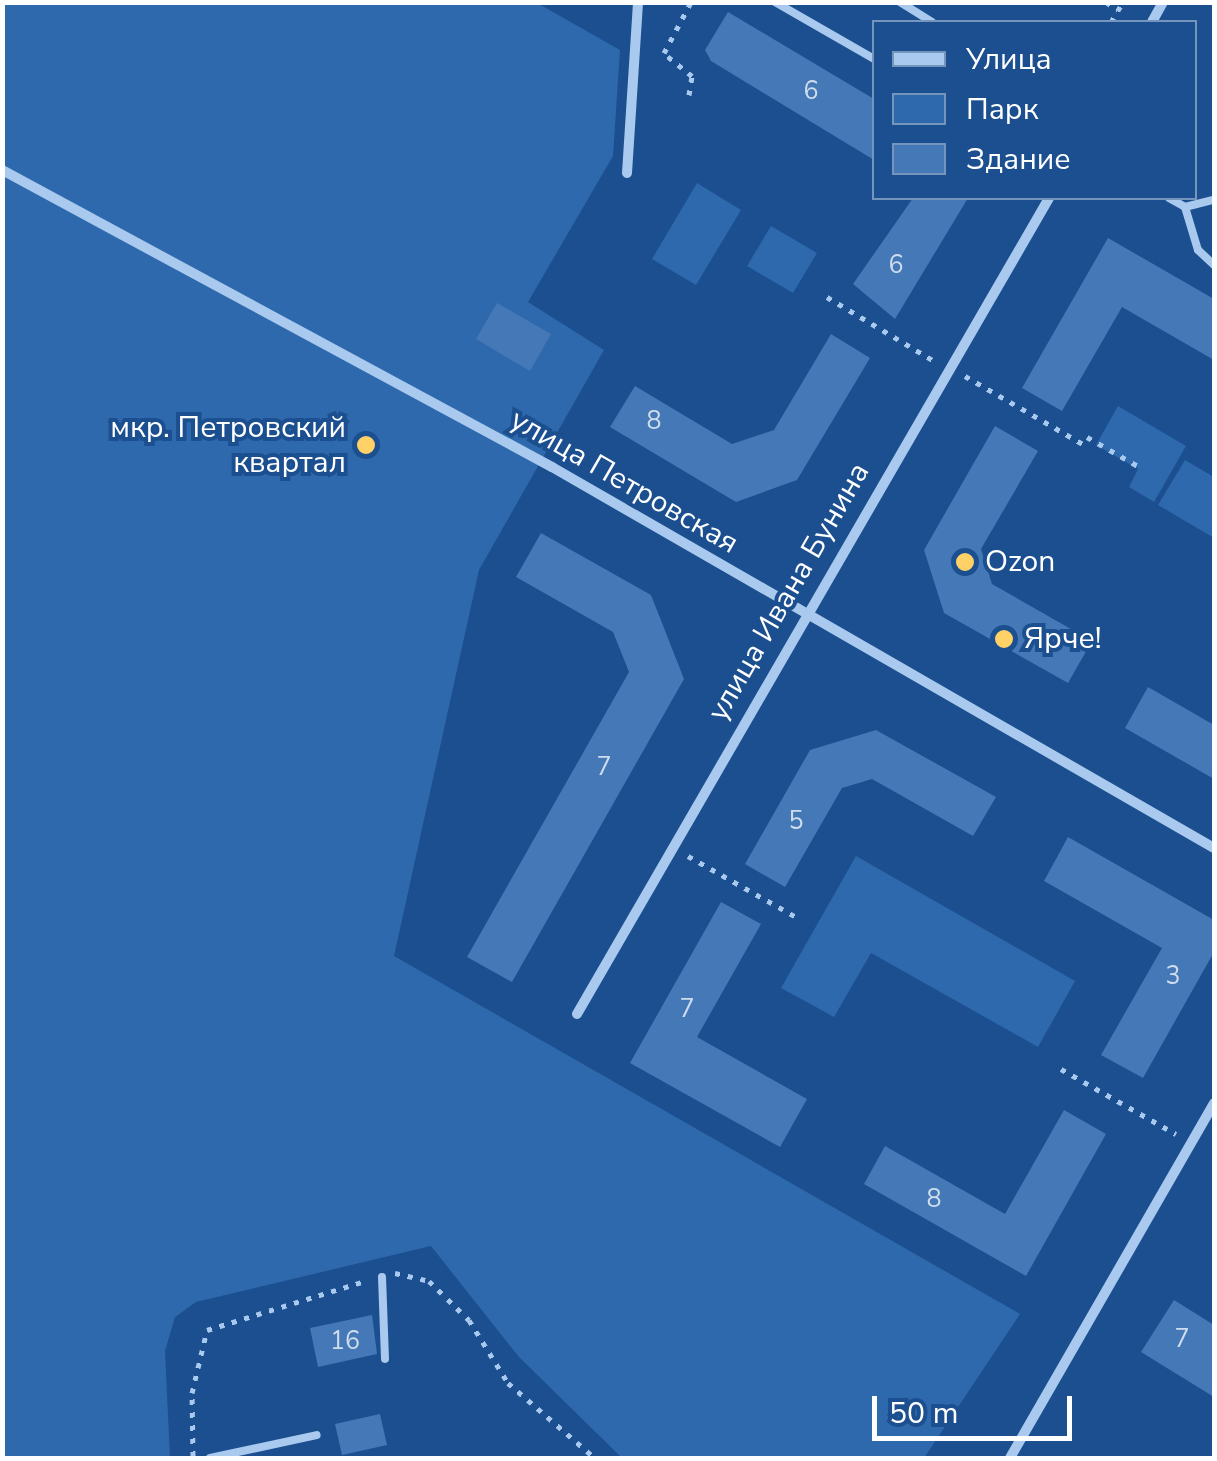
<!DOCTYPE html>
<meta charset="utf-8">
<style>
body{margin:0}
#map{position:relative;width:1217px;height:1461px;overflow:hidden;background:#1b4f8f;font-family:"Nunito Sans",sans-serif}
div>[style]{position:absolute}
.green>*{inset:0;background:#2e69ad}
.building>*{inset:0;background:#4478b7}
.path>*{height:5px;margin-top:-2.5px;transform-origin:0;background:repeating-linear-gradient(90deg,#a9c9ee 0 5px,transparent 0 13px)}
.lane>*{height:8px;margin:-4px;padding:0 4px;transform-origin:4px;border-radius:4px;background:#a9c9ee}
.street>*{height:10px;margin:-5px;padding:0 5px;transform-origin:5px;border-radius:5px;background:#a9c9ee}
.dots>*{width:28px;height:28px;translate:-50% -50%;box-sizing:border-box;border:5px solid #1b4f8f;border-radius:50%}
span{translate:-50% -50%;white-space:nowrap;text-align:center;line-height:1.15;-webkit-text-stroke:8px #1b4f8f;paint-order:stroke}
.number-label{font-size:25px;color:#d0dded}
.number-label span{-webkit-text-stroke-width:0}
.poi-label{font-size:30px;color:#fff}
.right{translate:-100% -50%;text-align:right}
.left{translate:0 -50%;text-align:left}
.street-label{font-size:30px;color:#fff}
.frame{position:absolute;inset:0;border:5px solid #fff;pointer-events:none}
.legend{position:absolute;left:872px;top:20px;width:325px;height:180px;box-sizing:border-box;background:#1b4f8f;border:2px solid #7695bc;margin:0;padding:12px 18px;list-style:none;font-size:30px;color:#fff}
.legend li{display:flex;align-items:center;gap:20px;height:50px}
.legend b{width:50px;border:2px solid #7695bc}
.scale{position:absolute;left:872px;top:1396px;width:200px;height:45px;box-sizing:border-box;border:5px solid #fff;border-top:0;padding-left:12px;font-size:30px;line-height:35px;white-space:nowrap;color:#fff;-webkit-text-stroke:8px #1b4f8f;paint-order:stroke}
</style>
<div id="map">
<div class="green">
<i style="clip-path:polygon(3px 3px,537px 3px,620px 50px,613px 156px,528px 302px,604px 350px,479px 570px,394px 956px,1020px 1314px,924px 1458px,622px 1458px,519px 1357px,431px 1246px,196px 1302px,175px 1317px,165px 1351px,170px 1458px,3px 1458px)"></i>
<i style="clip-path:polygon(697px 183px,741px 210px,696px 285px,652px 259px)"></i>
<i style="clip-path:polygon(771px 226px,817px 253px,793px 293px,747px 266px)"></i>
<i style="clip-path:polygon(1118px 406px,1186px 446px,1154px 502px,1129px 487px,1138px 469px,1096px 445px)"></i>
<i style="clip-path:polygon(1185px 460px,1214px 477px,1214px 538px,1158px 505px)"></i>
<i style="clip-path:polygon(856px 856px,1075px 981px,1038px 1047px,871px 953px,834px 1017px,781px 988px)"></i>
</div>
<div class="building">
<i style="clip-path:polygon(728px 12px,874px 99px,874px 160px,711px 61px,705px 50px)"></i>
<i style="clip-path:polygon(913px 198px,968px 198px,895px 319px,853px 284px)"></i>
<i style="clip-path:polygon(1108px 238px,1214px 299px,1214px 360px,1122px 307px,1062px 411px,1022px 388px)"></i>
<i style="clip-path:polygon(497px 303px,551px 334px,530px 371px,476px 339px)"></i>
<i style="clip-path:polygon(831px 334px,870px 358px,797px 480px,736px 502px,610px 427px,635px 386px,732px 444px,774px 430px)"></i>
<i style="clip-path:polygon(995px 426px,1038px 451px,981px 549px,992px 584px,1092px 641px,1068px 683px,944px 613px,924px 550px)"></i>
<i style="clip-path:polygon(541px 533px,651px 595px,684px 679px,512px 982px,467px 957px,629px 672px,613px 632px,516px 577px)"></i>
<i style="clip-path:polygon(1148px 687px,1214px 725px,1214px 779px,1125px 728px)"></i>
<i style="clip-path:polygon(876px 730px,996px 797px,973px 836px,872px 779px,842px 788px,785px 887px,745px 864px,810px 750px)"></i>
<i style="clip-path:polygon(1068px 837px,1214px 920px,1214px 952px,1143px 1078px,1101px 1055px,1162px 948px,1044px 881px)"></i>
<i style="clip-path:polygon(721px 902px,761px 924px,697px 1037px,807px 1099px,780px 1147px,630px 1063px)"></i>
<i style="clip-path:polygon(1064px 1110px,1106px 1134px,1026px 1276px,864px 1184px,885px 1146px,1005px 1214px)"></i>
<i style="clip-path:polygon(1174px 1300px,1214px 1325px,1214px 1397px,1141px 1352px)"></i>
<i style="clip-path:polygon(372px 1315px,377px 1354px,318px 1367px,310px 1328px)"></i>
<i style="clip-path:polygon(380px 1414px,387px 1445px,342px 1455px,335px 1424px)"></i>
</div>
<div class="path">
<i style="left:1106px;top:2px;width:14px;rotate:34deg"></i>
<i style="left:1111px;top:22px;width:23px;rotate:-59deg"></i>
<i style="left:689px;top:95px;width:19px;rotate:-81deg"></i>
<i style="left:692px;top:76px;width:36px;rotate:-141deg"></i>
<i style="left:664px;top:53px;width:58px;rotate:-62.1deg"></i>
<i style="left:827px;top:297px;width:127px;rotate:30.8deg"></i>
<i style="left:965px;top:376px;width:136px;rotate:30deg"></i>
<i style="left:1087px;top:437px;width:64px;rotate:29.7deg"></i>
<i style="left:688px;top:856px;width:126px;rotate:29.4deg"></i>
<i style="left:1061px;top:1069px;width:132px;rotate:29.5deg"></i>
<i style="left:395px;top:1273px;width:35px;rotate:13deg"></i>
<i style="left:429px;top:1281px;width:56px;rotate:44.3deg"></i>
<i style="left:469px;top:1320px;width:74px;rotate:58.2deg"></i>
<i style="left:508px;top:1383px;width:115px;rotate:40.8deg"></i>
<i style="left:193px;top:1456px;width:63px;rotate:-90.9deg"></i>
<i style="left:192px;top:1393px;width:65px;rotate:-76.6deg"></i>
<i style="left:207px;top:1330px;width:165px;rotate:-17.2deg"></i>
</div>
<div class="lane">
<i style="left:775px;top:2px;width:114px;rotate:29.9deg"></i>
<i style="left:900px;top:2px;width:38px;rotate:32deg"></i>
<i style="left:1169px;top:198px;width:18px;rotate:29deg"></i>
<i style="left:1185px;top:207px;width:30px;rotate:-14deg"></i>
<i style="left:1185px;top:207px;width:45px;rotate:73.2deg"></i>
<i style="left:1198px;top:250px;width:22px;rotate:43deg"></i>
<i style="left:382px;top:1277px;width:82px;rotate:87.9deg"></i>
<i style="left:210px;top:1458px;width:109px;rotate:-12.1deg"></i>
</div>
<div class="street">
<i style="left:1152px;top:22px;width:23px;rotate:-61deg"></i>
<i style="left:2px;top:170px;width:625px;rotate:28.37deg"></i>
<i style="left:552px;top:467px;width:764px;rotate:29.92deg"></i>
<i style="left:627px;top:173px;width:171px;rotate:-86.3deg"></i>
<i style="left:577px;top:1014px;width:943px;rotate:-59.95deg"></i>
<i style="left:1010px;top:1458px;width:409px;rotate:-60.1deg"></i>
</div>
<div class="dots">
<i style="left:366px;top:445px;background:#ffd166"></i>
<i style="left:965px;top:562px;background:#ffd166"></i>
<i style="left:1004px;top:639px;background:#ffd166"></i>
</div>
<div class="number-label">
<span style="left:811px;top:91px">6</span>
<span style="left:896px;top:265px">6</span>
<span style="left:654px;top:421px">8</span>
<span style="left:604px;top:767px">7</span>
<span style="left:796px;top:821px">5</span>
<span style="left:1173px;top:976px">3</span>
<span style="left:687px;top:1009px">7</span>
<span style="left:934px;top:1199px">8</span>
<span style="left:1182px;top:1339px">7</span>
<span style="left:345px;top:1341px">16</span>
</div>
<div class="poi-label">
<span class="right" style="left:346px;top:445px">мкр. Петровский<br>квартал</span>
<span class="left" style="left:985px;top:562px">Ozon</span>
<span class="left" style="left:1024px;top:639px">Ярче!</span>
</div>
<div class="street-label">
<span style="left:624px;top:482px;rotate:30deg">улица Петровская</span>
<span style="left:789px;top:592px;rotate:-60deg">улица Ивана Бунина</span>
</div>
<div class="frame"></div>
<ul class="legend">
<li><b style="height:12px;background:#a9c9ee"></b>Улица</li>
<li><b style="height:28px;background:#2e69ad"></b>Парк</li>
<li><b style="height:28px;background:#4478b7"></b>Здание</li>
</ul>
<div class="scale">50 m</div>
</div>
